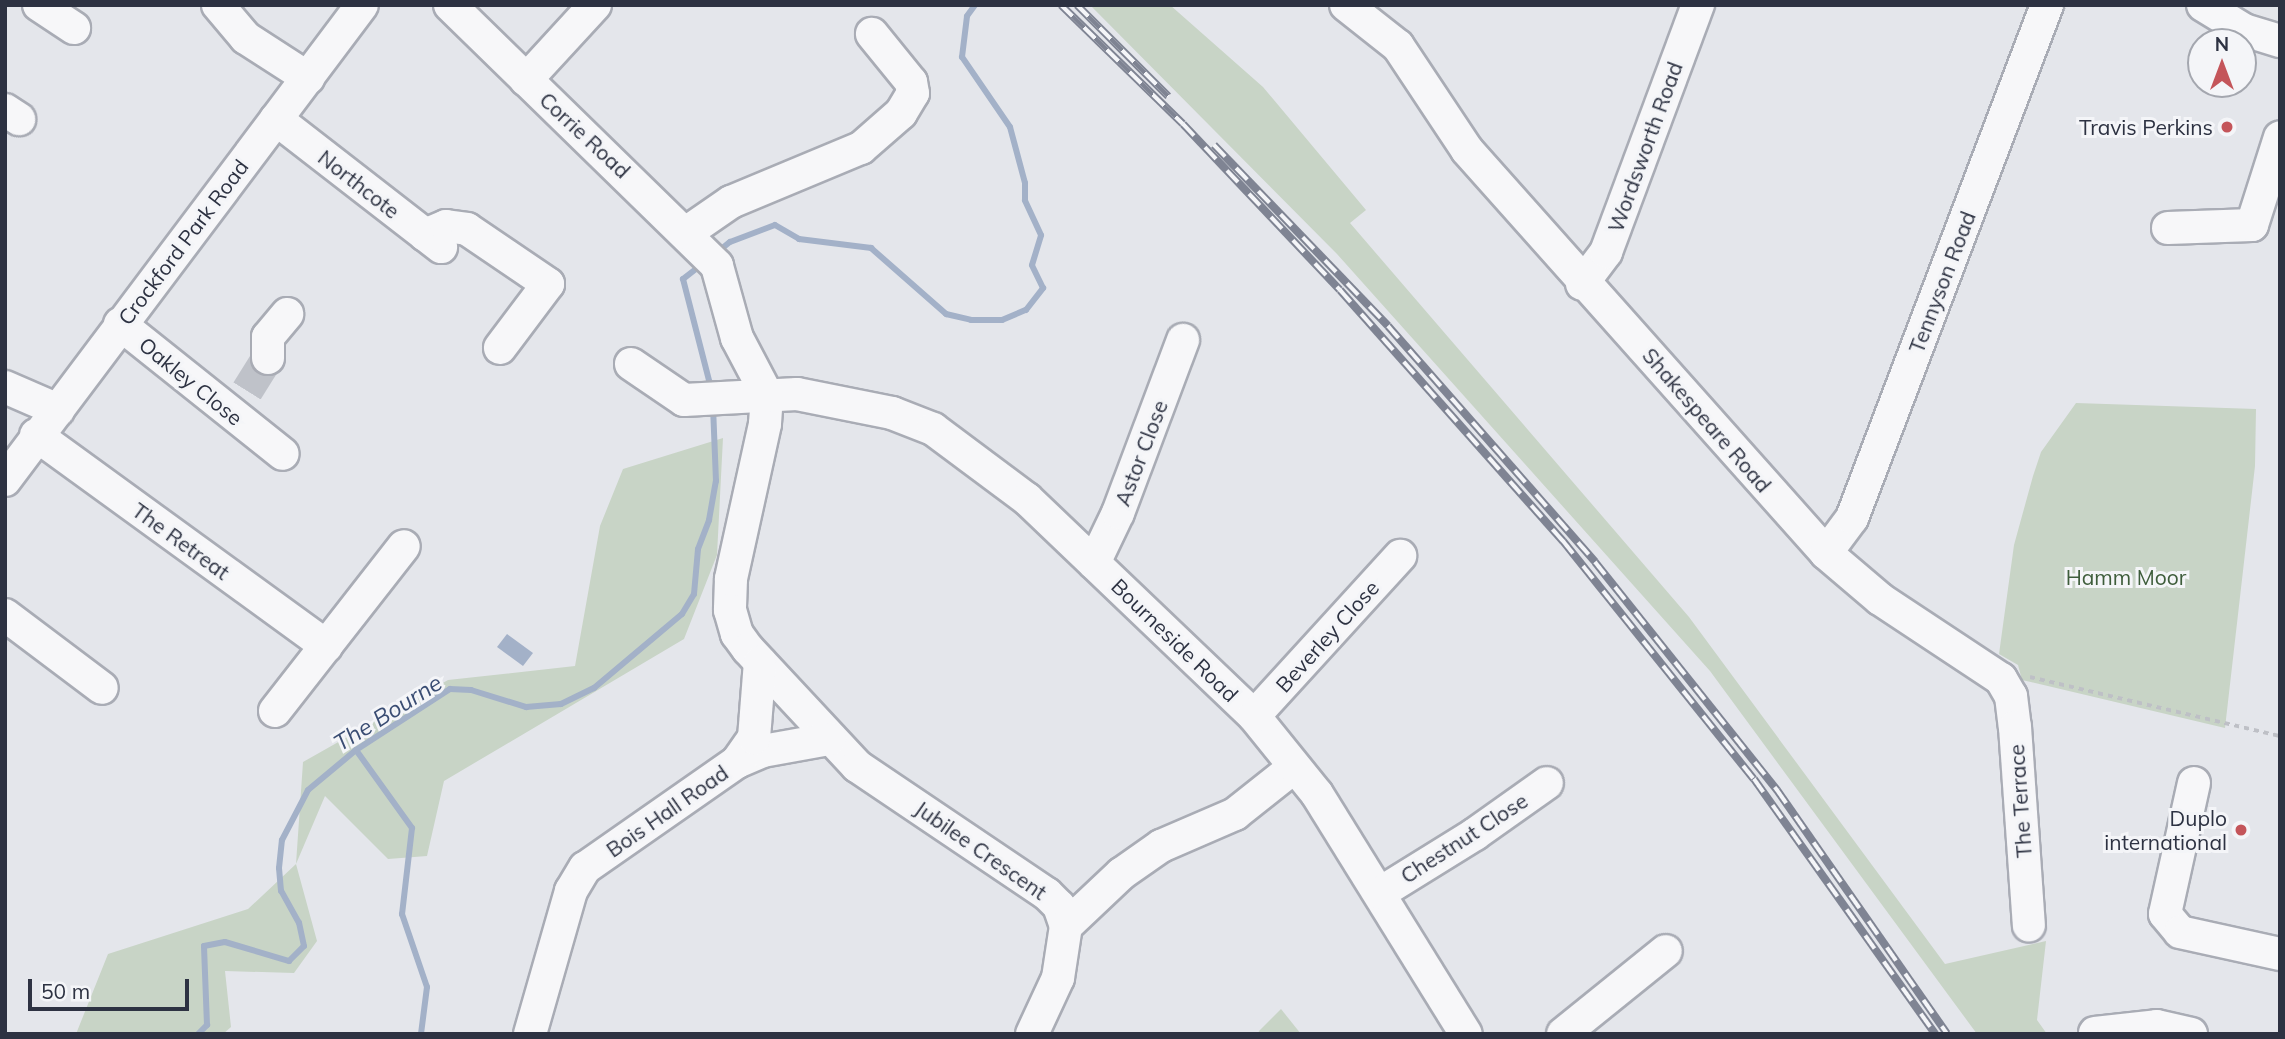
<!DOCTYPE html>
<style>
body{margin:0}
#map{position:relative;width:2285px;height:1039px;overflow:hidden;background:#e4e6eb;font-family:Mulish,sans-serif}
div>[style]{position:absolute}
.green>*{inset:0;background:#c8d4c6}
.water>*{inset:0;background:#a3b1c8}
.stream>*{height:6px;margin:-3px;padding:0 3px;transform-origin:3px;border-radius:3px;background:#a3b1c8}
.minor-tunnel>*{height:32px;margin-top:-16px;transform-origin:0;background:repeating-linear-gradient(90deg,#bfc2c9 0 32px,transparent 0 48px)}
.path>*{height:3.5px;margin-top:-1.75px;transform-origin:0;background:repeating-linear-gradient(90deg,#bec0c6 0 5px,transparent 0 10px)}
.roads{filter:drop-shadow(2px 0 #a9acb5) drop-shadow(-2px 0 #a9acb5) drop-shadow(0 2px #a9acb5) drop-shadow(0 -2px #a9acb5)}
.minor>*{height:32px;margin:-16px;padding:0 16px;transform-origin:16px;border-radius:16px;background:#f7f7f9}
.rail>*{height:8px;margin-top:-4px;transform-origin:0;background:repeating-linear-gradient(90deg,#f4f5f8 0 16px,#7f8493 0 32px);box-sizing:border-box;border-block:2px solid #7f8493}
.dots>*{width:19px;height:19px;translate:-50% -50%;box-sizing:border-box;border:4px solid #f4f5f8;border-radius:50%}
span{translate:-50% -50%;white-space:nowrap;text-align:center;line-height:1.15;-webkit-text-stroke:6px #f4f5f8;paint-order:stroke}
.poi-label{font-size:21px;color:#2d3242}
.right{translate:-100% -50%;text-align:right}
.street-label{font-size:21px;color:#2d3242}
.park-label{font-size:21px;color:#3e5d3b}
.water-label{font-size:23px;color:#3a4d73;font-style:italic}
.frame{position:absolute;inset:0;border:7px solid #2d3242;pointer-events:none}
.north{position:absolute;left:2187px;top:28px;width:70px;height:70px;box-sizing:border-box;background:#f4f5f8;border:2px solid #a4a7af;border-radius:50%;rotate:0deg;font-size:19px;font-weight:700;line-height:28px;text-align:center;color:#2d3242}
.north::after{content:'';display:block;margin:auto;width:24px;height:32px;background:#c4555a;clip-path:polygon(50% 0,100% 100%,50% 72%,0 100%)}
.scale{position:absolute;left:28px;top:979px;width:161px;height:32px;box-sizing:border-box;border:4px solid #2d3242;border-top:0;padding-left:9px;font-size:21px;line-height:24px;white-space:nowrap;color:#2d3242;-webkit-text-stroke:5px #f4f5f8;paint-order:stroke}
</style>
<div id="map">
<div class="green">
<i style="clip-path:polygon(1090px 5px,1170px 5px,1263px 87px,1366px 210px,1350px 223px,1689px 617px,1945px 964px,2046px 941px,2037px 1020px,2047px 1034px,1977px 1034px,1710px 671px,1337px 254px)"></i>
<i style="clip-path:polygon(2076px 403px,2256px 409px,2255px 466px,2225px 728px,2022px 680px,2018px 665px,1999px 654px,2014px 545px,2033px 476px,2041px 452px)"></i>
<i style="clip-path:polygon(723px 438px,717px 555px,684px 639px,444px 781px,427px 856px,388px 859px,325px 796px,296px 864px,317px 941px,294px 973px,225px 971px,231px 1027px,223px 1034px,76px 1034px,108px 954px,248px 909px,296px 864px,303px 762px,448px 680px,575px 666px,600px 526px,623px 469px)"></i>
<i style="clip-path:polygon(1281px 1009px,1301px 1034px,1258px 1034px,1259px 1031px)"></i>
</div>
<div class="water">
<i style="clip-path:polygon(507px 634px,533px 653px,523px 666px,497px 647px)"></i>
</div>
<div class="stream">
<i style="left:715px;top:254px;width:19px;rotate:-39deg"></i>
<i style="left:730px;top:242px;width:48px;rotate:-20.7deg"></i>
<i style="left:775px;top:225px;width:28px;rotate:30deg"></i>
<i style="left:799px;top:239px;width:73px;rotate:7.1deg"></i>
<i style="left:871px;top:248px;width:100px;rotate:41.3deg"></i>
<i style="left:946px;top:314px;width:26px;rotate:13deg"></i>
<i style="left:971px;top:320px;width:31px"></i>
<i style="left:1002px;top:320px;width:26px;rotate:-23deg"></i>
<i style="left:1026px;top:310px;width:28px;rotate:-52deg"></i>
<i style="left:1043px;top:288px;width:25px;rotate:-116deg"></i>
<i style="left:1032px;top:265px;width:31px;rotate:-73deg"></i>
<i style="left:1041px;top:235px;width:38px;rotate:-115deg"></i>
<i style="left:1025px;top:200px;width:17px;rotate:-90deg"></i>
<i style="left:1025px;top:183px;width:58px;rotate:-105deg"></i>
<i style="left:1010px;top:127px;width:85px;rotate:-124.4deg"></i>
<i style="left:962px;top:57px;width:41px;rotate:-83deg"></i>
<i style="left:967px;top:16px;width:14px;rotate:-54deg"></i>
<i style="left:701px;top:265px;width:23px;rotate:142deg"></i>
<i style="left:683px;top:279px;width:113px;rotate:75.6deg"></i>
<i style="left:356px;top:750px;width:96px;rotate:54.3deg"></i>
<i style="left:412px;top:828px;width:87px;rotate:96.6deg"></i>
<i style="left:402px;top:914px;width:77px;rotate:71.1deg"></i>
<i style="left:427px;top:987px;width:47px;rotate:97.3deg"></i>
<i style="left:198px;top:1034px;width:13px;rotate:-45deg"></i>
<i style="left:207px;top:1025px;width:79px;rotate:-92.2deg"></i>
<i style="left:204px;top:946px;width:21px;rotate:-11deg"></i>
<i style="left:225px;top:942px;width:67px;rotate:16.5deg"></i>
<i style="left:289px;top:961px;width:21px;rotate:-45deg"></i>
<i style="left:304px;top:946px;width:24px;rotate:-102deg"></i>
<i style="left:299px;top:923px;width:37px;rotate:-119deg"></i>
<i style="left:281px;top:891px;width:23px;rotate:-95deg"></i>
<i style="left:279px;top:868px;width:28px;rotate:-84deg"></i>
<i style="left:282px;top:840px;width:56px;rotate:-62.5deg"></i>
<i style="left:308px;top:790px;width:62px;rotate:-39.8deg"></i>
<i style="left:356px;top:750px;width:112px;rotate:-33deg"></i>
<i style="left:450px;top:689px;width:21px;rotate:3deg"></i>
<i style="left:471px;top:690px;width:58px;rotate:17.2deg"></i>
<i style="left:526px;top:707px;width:35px;rotate:-5deg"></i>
<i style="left:561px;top:704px;width:37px;rotate:-26deg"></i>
<i style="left:594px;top:688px;width:115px;rotate:-40.1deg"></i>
<i style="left:682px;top:614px;width:23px;rotate:-59deg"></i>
<i style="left:694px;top:594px;width:45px;rotate:-84.9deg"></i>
<i style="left:698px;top:549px;width:31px;rotate:-69deg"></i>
<i style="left:709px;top:520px;width:40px;rotate:-80deg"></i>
<i style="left:716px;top:481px;width:75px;rotate:-92.3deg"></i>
</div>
<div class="minor-tunnel">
<i style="left:247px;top:391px;width:39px;rotate:-58deg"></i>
</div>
<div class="path">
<i style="left:2030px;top:677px;width:257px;rotate:13.3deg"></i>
</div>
<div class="roads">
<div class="minor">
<i style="left:39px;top:5px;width:42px;rotate:33.3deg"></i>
<i style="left:218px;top:5px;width:43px;rotate:49.7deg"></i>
<i style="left:246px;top:38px;width:74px;rotate:32.8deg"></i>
<i style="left:450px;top:5px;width:373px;rotate:44.3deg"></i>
<i style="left:717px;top:266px;width:75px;rotate:74.5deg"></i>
<i style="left:737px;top:338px;width:64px;rotate:62.2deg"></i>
<i style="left:767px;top:395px;width:29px;rotate:94deg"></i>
<i style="left:765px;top:424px;width:159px;rotate:102.4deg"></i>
<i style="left:731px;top:579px;width:31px;rotate:92deg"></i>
<i style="left:730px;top:610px;width:25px;rotate:74deg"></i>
<i style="left:737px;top:634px;width:19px;rotate:54deg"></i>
<i style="left:748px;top:649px;width:160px;rotate:47deg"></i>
<i style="left:857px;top:766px;width:229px;rotate:34deg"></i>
<i style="left:1047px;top:894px;width:17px;rotate:45deg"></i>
<i style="left:1059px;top:906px;width:21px;rotate:71deg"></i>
<i style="left:1066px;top:926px;width:76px;rotate:-43.4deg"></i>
<i style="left:1121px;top:874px;width:49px;rotate:-35deg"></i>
<i style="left:1161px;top:846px;width:81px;rotate:-23.4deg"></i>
<i style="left:1235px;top:814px;width:74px;rotate:-38.4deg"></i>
<i style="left:1346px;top:5px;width:66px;rotate:38.3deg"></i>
<i style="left:1398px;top:46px;width:125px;rotate:56.4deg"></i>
<i style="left:1467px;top:150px;width:540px;rotate:48.3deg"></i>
<i style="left:1826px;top:553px;width:71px;rotate:40.4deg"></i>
<i style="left:1880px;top:599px;width:145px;rotate:33.5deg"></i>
<i style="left:2001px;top:679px;width:20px;rotate:60deg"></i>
<i style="left:2011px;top:696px;width:31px;rotate:83deg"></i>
<i style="left:2015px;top:727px;width:199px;rotate:86deg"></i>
<i style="left:2203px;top:5px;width:48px;rotate:31.4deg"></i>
<i style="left:2244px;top:30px;width:38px;rotate:17deg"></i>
<i style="left:526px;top:80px;width:102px;rotate:-47.4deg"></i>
<i style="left:5px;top:110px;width:17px;rotate:33deg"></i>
<i style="left:276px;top:119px;width:209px;rotate:37.8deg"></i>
<i style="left:2168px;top:228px;width:84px;rotate:-2deg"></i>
<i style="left:2252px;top:225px;width:92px;rotate:-72.3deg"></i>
<i style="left:686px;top:233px;width:55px;rotate:-34.6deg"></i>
<i style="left:731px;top:202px;width:141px;rotate:-22.6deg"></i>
<i style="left:861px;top:148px;width:53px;rotate:-41.2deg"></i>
<i style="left:901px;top:113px;width:23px;rotate:-59deg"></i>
<i style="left:913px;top:93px;width:11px;rotate:-100deg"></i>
<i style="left:911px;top:82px;width:62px;rotate:-129.1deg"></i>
<i style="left:425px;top:235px;width:23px;rotate:-23deg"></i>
<i style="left:446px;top:226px;width:21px;rotate:8deg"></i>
<i style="left:467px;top:229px;width:98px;rotate:34.2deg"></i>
<i style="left:548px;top:284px;width:80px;rotate:126.9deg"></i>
<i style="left:1582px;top:284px;width:40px;rotate:-53deg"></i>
<i style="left:1606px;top:252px;width:264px;rotate:-69.6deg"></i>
<i style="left:120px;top:324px;width:208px;rotate:38.6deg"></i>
<i style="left:268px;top:358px;width:21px;rotate:-90deg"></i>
<i style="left:268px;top:337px;width:30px;rotate:-50deg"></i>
<i style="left:631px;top:364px;width:64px;rotate:34.2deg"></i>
<i style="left:684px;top:400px;width:113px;rotate:-3deg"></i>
<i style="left:797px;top:394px;width:97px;rotate:11.3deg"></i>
<i style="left:892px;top:413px;width:44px;rotate:21.3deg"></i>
<i style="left:933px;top:429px;width:117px;rotate:36.7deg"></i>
<i style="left:1027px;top:499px;width:314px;rotate:43.7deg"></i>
<i style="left:1254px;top:716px;width:100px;rotate:51.1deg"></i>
<i style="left:1317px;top:794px;width:282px;rotate:58.2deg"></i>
<i style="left:5px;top:387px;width:58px;rotate:23.5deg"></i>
<i style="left:36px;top:435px;width:359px;rotate:36deg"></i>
<i style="left:5px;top:480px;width:594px;rotate:-53.07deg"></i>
<i style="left:1826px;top:553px;width:44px;rotate:-53.4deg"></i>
<i style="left:1852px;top:518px;width:549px;rotate:-69.19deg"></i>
<i style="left:1094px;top:563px;width:55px;rotate:-64.4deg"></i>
<i style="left:1118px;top:513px;width:185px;rotate:-69.4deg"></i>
<i style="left:5px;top:615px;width:121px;rotate:37deg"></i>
<i style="left:275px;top:711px;width:209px;rotate:-52deg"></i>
<i style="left:1254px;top:716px;width:217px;rotate:-47.6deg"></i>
<i style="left:737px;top:762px;width:28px;rotate:-23deg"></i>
<i style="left:763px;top:751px;width:68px;rotate:-10.2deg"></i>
<i style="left:2194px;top:783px;width:134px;rotate:102.5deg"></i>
<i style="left:2165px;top:914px;width:23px;rotate:50deg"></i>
<i style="left:2180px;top:932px;width:102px;rotate:12.4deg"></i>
<i style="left:1380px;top:893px;width:112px;rotate:-31.8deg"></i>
<i style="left:1475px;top:834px;width:88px;rotate:-35.3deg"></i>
<i style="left:2095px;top:1033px;width:62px;rotate:-6.4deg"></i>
<i style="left:2157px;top:1026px;width:35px;rotate:13deg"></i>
<i style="left:530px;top:1034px;width:149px;rotate:-74deg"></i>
<i style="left:571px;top:891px;width:27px;rotate:-59deg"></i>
<i style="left:585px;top:868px;width:185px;rotate:-34.9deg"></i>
<i style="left:737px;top:762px;width:29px;rotate:-55deg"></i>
<i style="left:754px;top:738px;width:76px;rotate:-85.5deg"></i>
<i style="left:1032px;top:1034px;width:62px;rotate:-65.1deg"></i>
<i style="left:1058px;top:978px;width:53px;rotate:-81.3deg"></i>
<i style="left:1563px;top:1034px;width:132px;rotate:-38.9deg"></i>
</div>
</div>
<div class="rail">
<i style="left:1061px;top:5px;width:170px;rotate:44.3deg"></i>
<i style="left:1183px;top:124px;width:228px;rotate:46.6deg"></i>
<i style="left:1340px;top:290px;width:336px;rotate:48.4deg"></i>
<i style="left:1563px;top:541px;width:305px;rotate:51.3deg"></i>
<i style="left:1754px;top:779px;width:313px;rotate:54.6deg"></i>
<i style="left:1077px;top:5px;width:129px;rotate:45deg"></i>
<i style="left:1214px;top:145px;width:251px;rotate:46.1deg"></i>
<i style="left:1388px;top:326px;width:314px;rotate:48.7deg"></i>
<i style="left:1595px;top:562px;width:292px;rotate:51.4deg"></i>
<i style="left:1777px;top:790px;width:297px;rotate:55.1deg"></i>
</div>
<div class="dots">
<i style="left:2227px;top:127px;background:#c4555a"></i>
<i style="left:2241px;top:830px;background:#c4555a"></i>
</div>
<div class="poi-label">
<span class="right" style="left:2213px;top:127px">Travis Perkins</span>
<span class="right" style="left:2227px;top:830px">Duplo<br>international</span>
</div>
<div class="street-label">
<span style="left:585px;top:135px;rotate:43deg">Corrie Road</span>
<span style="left:1645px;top:147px;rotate:-70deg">Wordsworth Road</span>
<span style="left:359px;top:184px;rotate:38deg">Northcote</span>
<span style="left:183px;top:242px;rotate:-53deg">Crockford Park Road</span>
<span style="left:1942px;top:282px;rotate:-69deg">Tennyson Road</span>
<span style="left:191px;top:381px;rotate:39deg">Oakley Close</span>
<span style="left:1707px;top:420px;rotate:49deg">Shakespeare Road</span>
<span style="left:1141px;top:453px;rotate:-69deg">Astor Close</span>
<span style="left:181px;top:541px;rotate:36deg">The Retreat</span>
<span style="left:1327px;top:636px;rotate:-48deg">Beverley Close</span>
<span style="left:1175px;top:640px;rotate:44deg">Bourneside Road</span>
<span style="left:2020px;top:801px;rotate:-94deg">The Terrace</span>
<span style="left:667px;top:811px;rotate:-35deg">Bois Hall Road</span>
<span style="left:1464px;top:838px;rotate:-33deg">Chestnut Close</span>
<span style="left:981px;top:850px;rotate:35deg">Jubilee Crescent</span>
</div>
<div class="park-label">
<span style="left:2126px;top:577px">Hamm Moor</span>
</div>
<div class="water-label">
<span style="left:388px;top:713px;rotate:-32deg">The Bourne</span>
</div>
<div class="frame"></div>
<div class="north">N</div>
<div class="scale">50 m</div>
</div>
